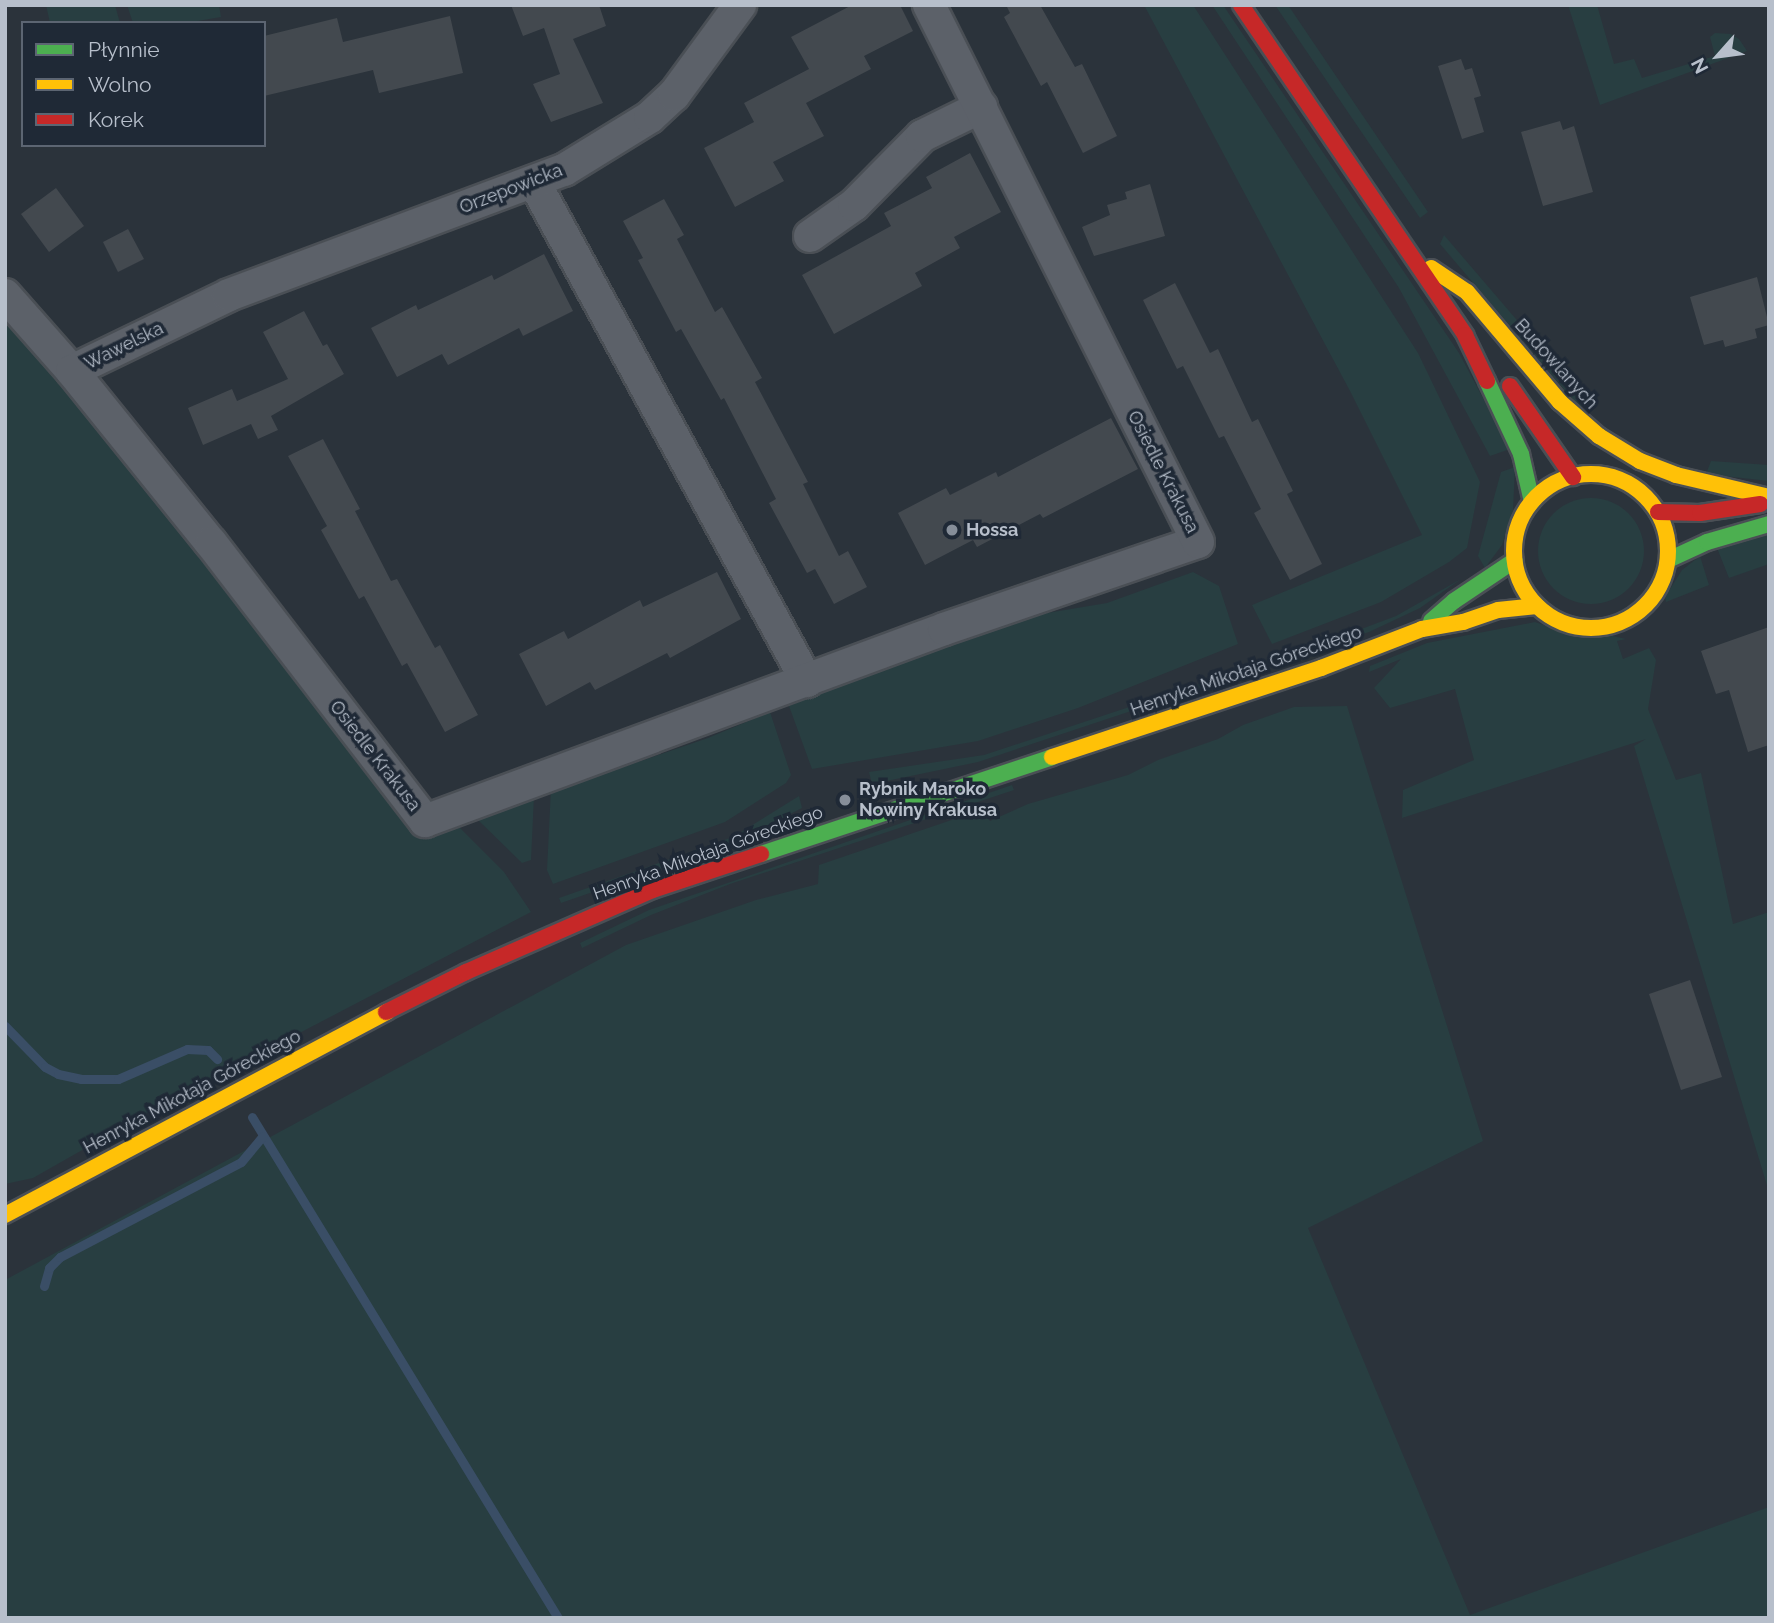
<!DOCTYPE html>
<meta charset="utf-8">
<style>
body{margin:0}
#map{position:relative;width:1774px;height:1623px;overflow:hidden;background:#2b333b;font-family:Raleway,sans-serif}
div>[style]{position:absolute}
.green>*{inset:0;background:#283e41}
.round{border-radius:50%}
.stream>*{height:9px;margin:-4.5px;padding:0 4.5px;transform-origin:4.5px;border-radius:4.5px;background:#3a4e66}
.building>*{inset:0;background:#43494f}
.roads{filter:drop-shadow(2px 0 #4a4f55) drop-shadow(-2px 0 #4a4f55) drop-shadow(0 2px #4a4f55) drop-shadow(0 -2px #4a4f55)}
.street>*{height:32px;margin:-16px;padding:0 16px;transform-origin:16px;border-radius:16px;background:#5c6169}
.fast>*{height:16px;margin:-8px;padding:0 8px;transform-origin:8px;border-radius:8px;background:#4caf50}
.slow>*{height:16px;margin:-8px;padding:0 8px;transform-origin:8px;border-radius:8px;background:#ffc107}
.slow>.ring{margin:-8px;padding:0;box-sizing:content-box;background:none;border:16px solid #ffc107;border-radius:50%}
.jam>*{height:16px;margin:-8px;padding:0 8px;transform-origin:8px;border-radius:8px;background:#c62828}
.dots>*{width:19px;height:19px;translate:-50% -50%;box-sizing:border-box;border:4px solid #1f2936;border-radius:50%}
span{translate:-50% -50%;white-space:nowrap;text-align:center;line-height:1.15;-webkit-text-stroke:7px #1f2936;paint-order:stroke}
.street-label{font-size:18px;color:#b7bfcb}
.poi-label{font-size:18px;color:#b7bfcb;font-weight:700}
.left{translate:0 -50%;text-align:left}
.frame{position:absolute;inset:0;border:7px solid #b7bfcb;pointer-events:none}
.legend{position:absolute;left:21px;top:21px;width:245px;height:126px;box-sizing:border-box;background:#1f2936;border:2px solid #5c6572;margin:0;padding:9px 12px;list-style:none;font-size:21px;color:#b7bfcb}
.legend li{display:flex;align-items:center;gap:14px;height:35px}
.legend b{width:35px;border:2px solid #5c6572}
.north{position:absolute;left:1683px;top:21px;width:70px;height:70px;-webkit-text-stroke:5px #1f2936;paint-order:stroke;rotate:242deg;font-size:19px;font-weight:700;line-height:28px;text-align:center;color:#b7bfcb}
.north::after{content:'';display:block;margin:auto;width:24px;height:32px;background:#b7bfcb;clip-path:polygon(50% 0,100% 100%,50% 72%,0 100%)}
</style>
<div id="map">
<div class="green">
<i style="clip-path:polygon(46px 5px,115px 5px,120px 23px,50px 23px)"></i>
<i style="clip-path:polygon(127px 5px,219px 5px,221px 17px,186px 23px,133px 23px)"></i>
<i style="clip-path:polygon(1144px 5px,1193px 5px,1418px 353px,1480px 482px,1467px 548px,1449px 562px,1381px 602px,1272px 644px,1252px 605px,1422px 535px,1350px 391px)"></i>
<i style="clip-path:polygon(1212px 5px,1223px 5px,1459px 353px,1510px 449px,1490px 456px,1399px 288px)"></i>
<i style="clip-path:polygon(1275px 5px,1288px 5px,1428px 212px,1420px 218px)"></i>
<i style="clip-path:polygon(1568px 5px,1597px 5px,1614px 64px,1634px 59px,1642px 78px,1715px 56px,1710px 37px,1715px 33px,1731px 34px,1739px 39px,1747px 51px,1600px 105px)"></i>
<i style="clip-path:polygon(1444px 235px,1586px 401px,1580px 408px,1440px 244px)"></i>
<i style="clip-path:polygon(5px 317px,255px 619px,412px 831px,425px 839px,457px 825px,504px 872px,531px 912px,158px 1107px,33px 1178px,5px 1184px)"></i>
<i style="clip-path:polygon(1711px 461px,1769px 465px,1769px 481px,1706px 474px)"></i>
<i style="clip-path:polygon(1515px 467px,1513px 511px,1502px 545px,1485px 568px,1478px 556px,1501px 472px)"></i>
<i class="round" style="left:1538px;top:498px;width:106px;height:106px"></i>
<i style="clip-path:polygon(1769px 534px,1769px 564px,1729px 578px,1717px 548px)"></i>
<i style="clip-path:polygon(1700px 556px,1709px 585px,1666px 602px,1665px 597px,1682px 570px)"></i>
<i style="clip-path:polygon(1193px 572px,1219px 586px,1238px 644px,1078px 708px,978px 741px,812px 769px,789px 706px,940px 642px,1017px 618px,1107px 603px)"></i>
<i style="clip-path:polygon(1461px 579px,1420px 608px,1369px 632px,978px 762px,872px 784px,869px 772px,984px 755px,1332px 640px,1396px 616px)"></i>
<i style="clip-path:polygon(1535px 622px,1578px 637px,1613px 636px,1626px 639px,1617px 641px,1623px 659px,1649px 648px,1656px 660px,1648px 709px,1676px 780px,1701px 773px,1733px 924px,1769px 912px,1769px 1192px,1634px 746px,1646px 739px,1402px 818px,1403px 790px,1474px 760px,1455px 689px,1390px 708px,1374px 688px,1401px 659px,1369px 672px,1370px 666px,1427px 643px)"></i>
<i style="clip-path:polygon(1347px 706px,1483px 1141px,1308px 1228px,1470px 1615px,1769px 1507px,1769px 1618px,5px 1618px,5px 1280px,626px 945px,756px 900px,818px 884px,819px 865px,981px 810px,990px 821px,1028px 804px,1128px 775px,1158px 760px,1218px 739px,1243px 725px,1294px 707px)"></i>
<i style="clip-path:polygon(770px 712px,791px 775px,786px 783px,725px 822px,553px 884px,547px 870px,551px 788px,590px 772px,594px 777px,708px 738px)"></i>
<i style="clip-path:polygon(1012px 785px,1014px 790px,730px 884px,651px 915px,582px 948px,580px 943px,649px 910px)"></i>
<i style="clip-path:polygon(534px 796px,531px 860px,522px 863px,475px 817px)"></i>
<i style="clip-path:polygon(799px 796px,802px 808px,731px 844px,561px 903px,559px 898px,733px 837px)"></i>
</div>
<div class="stream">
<i style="left:5px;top:1026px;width:57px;rotate:45.7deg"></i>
<i style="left:45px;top:1067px;width:15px;rotate:28deg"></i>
<i style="left:58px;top:1074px;width:24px;rotate:12deg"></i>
<i style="left:81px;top:1079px;width:37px"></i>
<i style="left:118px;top:1079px;width:75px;rotate:-23.5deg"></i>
<i style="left:187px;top:1049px;width:21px;rotate:3deg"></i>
<i style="left:208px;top:1050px;width:13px;rotate:45deg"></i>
<i style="left:252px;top:1117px;width:587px;rotate:58.58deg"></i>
<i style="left:44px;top:1286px;width:19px;rotate:-74deg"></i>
<i style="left:49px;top:1268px;width:16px;rotate:-45deg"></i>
<i style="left:60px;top:1257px;width:204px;rotate:-27.7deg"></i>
<i style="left:241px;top:1162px;width:34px;rotate:-50deg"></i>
</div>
<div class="building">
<i style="clip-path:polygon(511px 5px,599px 5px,606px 26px,573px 39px,603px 103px,551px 122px,533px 84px,560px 74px,544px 28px,523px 36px)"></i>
<i style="clip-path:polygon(852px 5px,900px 5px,913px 31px,864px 56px,871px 69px,806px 103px,824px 136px,773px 162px,784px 181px,735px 207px,704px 148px,754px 122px,744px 103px,809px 69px,791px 37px)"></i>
<i style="clip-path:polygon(1006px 5px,1040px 5px,1075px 67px,1082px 64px,1117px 136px,1083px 153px,1047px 82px,1041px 86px,1004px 17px,1010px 13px)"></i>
<i style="clip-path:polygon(450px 16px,463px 73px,379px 93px,373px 70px,264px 96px,264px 36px,337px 18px,343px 42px)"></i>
<i style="clip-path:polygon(1461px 59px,1465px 70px,1472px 68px,1481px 96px,1474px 98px,1484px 132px,1462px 139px,1438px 66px)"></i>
<i style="clip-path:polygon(1560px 121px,1563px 130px,1574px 126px,1593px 192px,1543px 206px,1521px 132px)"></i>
<i style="clip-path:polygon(970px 153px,1001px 212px,954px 237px,960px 248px,915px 273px,922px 286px,834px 334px,802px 275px,891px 226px,884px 213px,932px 188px,926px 177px)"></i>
<i style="clip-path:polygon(1150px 184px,1165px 236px,1094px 256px,1082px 227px,1110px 215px,1107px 205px,1127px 199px,1125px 192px)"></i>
<i style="clip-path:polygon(56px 188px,84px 226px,49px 252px,21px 214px)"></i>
<i style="clip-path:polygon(664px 199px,684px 235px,677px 239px,715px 312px,722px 307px,762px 378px,755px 382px,808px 482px,803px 484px,839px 556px,848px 551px,867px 587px,834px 604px,815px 569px,807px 573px,769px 503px,776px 499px,724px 398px,721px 400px,681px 329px,676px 332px,638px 260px,643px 258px,623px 221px)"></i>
<i style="clip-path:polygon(128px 229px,144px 259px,118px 272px,103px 242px)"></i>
<i style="clip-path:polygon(544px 254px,573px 311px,523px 336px,519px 328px,448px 365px,442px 354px,397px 377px,371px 328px,416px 305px,418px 310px,492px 275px,494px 280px)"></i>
<i style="clip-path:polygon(1757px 277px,1769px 325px,1755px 329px,1757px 338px,1725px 347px,1723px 340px,1704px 345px,1690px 297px)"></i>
<i style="clip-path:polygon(1175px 283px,1210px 353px,1218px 349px,1252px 422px,1258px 419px,1293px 491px,1287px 494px,1322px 564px,1290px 580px,1254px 513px,1261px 509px,1224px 436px,1219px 438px,1183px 366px,1177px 369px,1143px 300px)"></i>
<i style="clip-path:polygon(304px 311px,323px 346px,327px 344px,344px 374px,271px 416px,278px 430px,258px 439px,251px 424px,203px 445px,188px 408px,232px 389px,237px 401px,288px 379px,263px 332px)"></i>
<i style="clip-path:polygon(1111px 418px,1138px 469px,1043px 518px,1040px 514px,977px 547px,973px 540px,925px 565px,898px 513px,946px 488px,950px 495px,996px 472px,998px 477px)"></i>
<i style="clip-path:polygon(323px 439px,360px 509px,355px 511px,391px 581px,397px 579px,435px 648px,440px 645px,478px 715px,445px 732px,407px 663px,402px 666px,364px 596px,359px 599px,321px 530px,327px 526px,288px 456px)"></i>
<i style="clip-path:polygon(717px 572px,741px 619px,670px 658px,667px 653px,595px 690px,590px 682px,546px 706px,519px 654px,564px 631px,568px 639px,640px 600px,643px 607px)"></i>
<i style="clip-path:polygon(1769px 627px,1769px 745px,1748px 752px,1729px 690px,1716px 694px,1701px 651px)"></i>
<i style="clip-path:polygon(1690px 980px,1722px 1077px,1681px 1090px,1649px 994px)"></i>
</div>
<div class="roads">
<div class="street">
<i style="left:534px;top:182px;width:569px;rotate:61.32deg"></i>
<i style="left:810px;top:236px;width:54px;rotate:-35.2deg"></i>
<i style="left:854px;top:205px;width:97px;rotate:-45.4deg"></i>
<i style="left:922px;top:136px;width:66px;rotate:-26.2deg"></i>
<i style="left:5px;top:295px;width:101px;rotate:48.6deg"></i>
<i style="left:72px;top:371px;width:174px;rotate:-25.8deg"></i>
<i style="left:229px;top:295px;width:358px;rotate:-20.5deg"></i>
<i style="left:564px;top:170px;width:101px;rotate:-31.6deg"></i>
<i style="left:650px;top:117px;width:33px;rotate:-43deg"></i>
<i style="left:674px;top:95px;width:112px;rotate:-53.7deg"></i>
<i style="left:72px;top:371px;width:221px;rotate:51.1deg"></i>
<i style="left:211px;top:543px;width:351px;rotate:52.4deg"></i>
<i style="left:425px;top:821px;width:553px;rotate:-20.3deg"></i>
<i style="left:944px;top:629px;width:268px;rotate:-18.9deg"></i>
<i style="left:1198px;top:542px;width:601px;rotate:-116.61deg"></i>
</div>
<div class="fast">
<i style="left:1487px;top:381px;width:81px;rotate:65deg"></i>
<i style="left:1521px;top:454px;width:49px;rotate:77.1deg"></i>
<i style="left:1668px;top:560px;width:43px;rotate:-24.8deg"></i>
<i style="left:1707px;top:542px;width:65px;rotate:-16.2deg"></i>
<i style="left:1431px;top:621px;width:30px;rotate:-41deg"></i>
<i style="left:1454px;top:601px;width:73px;rotate:-33.9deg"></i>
<i style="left:761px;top:854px;width:307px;rotate:-18.4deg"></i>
</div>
<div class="slow">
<i style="left:1431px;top:268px;width:43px;rotate:33.7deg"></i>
<i style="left:1467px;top:292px;width:144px;rotate:49.8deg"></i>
<i style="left:1560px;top:402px;width:52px;rotate:41.1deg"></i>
<i style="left:1599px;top:436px;width:48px;rotate:31.4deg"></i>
<i style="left:1640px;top:461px;width:39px;rotate:21deg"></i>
<i style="left:1676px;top:475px;width:96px;rotate:13.3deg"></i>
<i class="ring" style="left:1514px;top:474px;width:138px;height:138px"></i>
<i style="left:1052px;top:757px;width:283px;rotate:-18.3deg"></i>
<i style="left:1321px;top:668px;width:108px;rotate:-21.1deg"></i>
<i style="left:1422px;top:629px;width:42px;rotate:-9.7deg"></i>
<i style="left:1463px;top:622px;width:37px;rotate:-19deg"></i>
<i style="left:1498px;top:610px;width:39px;rotate:-6deg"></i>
<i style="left:5px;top:1215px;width:432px;rotate:-28deg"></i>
</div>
<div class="jam">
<i style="left:1241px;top:5px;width:399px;rotate:55.8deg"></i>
<i style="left:1465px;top:335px;width:51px;rotate:64.4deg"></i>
<i style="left:1510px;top:386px;width:111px;rotate:55.3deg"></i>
<i style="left:1658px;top:512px;width:42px;rotate:1.4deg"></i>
<i style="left:1700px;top:513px;width:61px;rotate:-8.5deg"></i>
<i style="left:386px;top:1012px;width:89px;rotate:-26.6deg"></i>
<i style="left:466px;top:972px;width:204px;rotate:-23.7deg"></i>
<i style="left:653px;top:890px;width:114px;rotate:-18.4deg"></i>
</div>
</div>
<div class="dots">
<i style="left:952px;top:530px;background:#868e99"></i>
<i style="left:845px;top:800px;background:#868e99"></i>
</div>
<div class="street-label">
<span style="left:511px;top:189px;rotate:-21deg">Orzepowicka</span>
<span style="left:124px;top:346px;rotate:-26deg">Wawelska</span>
<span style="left:1556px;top:364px;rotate:48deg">Budowlanych</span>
<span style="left:1163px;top:472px;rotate:63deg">Osiedle Krakusa</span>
<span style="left:1246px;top:671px;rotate:-19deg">Henryka Mikołaja Góreckiego</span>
<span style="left:375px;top:756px;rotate:52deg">Osiedle Krakusa</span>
<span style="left:708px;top:853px;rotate:-20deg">Henryka Mikołaja Góreckiego</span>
<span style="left:192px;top:1092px;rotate:-28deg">Henryka Mikołaja Góreckiego</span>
</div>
<div class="poi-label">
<span class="left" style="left:966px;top:530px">Hossa</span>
<span class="left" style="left:859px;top:800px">Rybnik Maroko<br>Nowiny Krakusa</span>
</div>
<div class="frame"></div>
<ul class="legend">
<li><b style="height:9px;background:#4caf50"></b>Płynnie</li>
<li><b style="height:9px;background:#ffc107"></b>Wolno</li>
<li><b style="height:9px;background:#c62828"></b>Korek</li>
</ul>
<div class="north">N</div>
</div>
